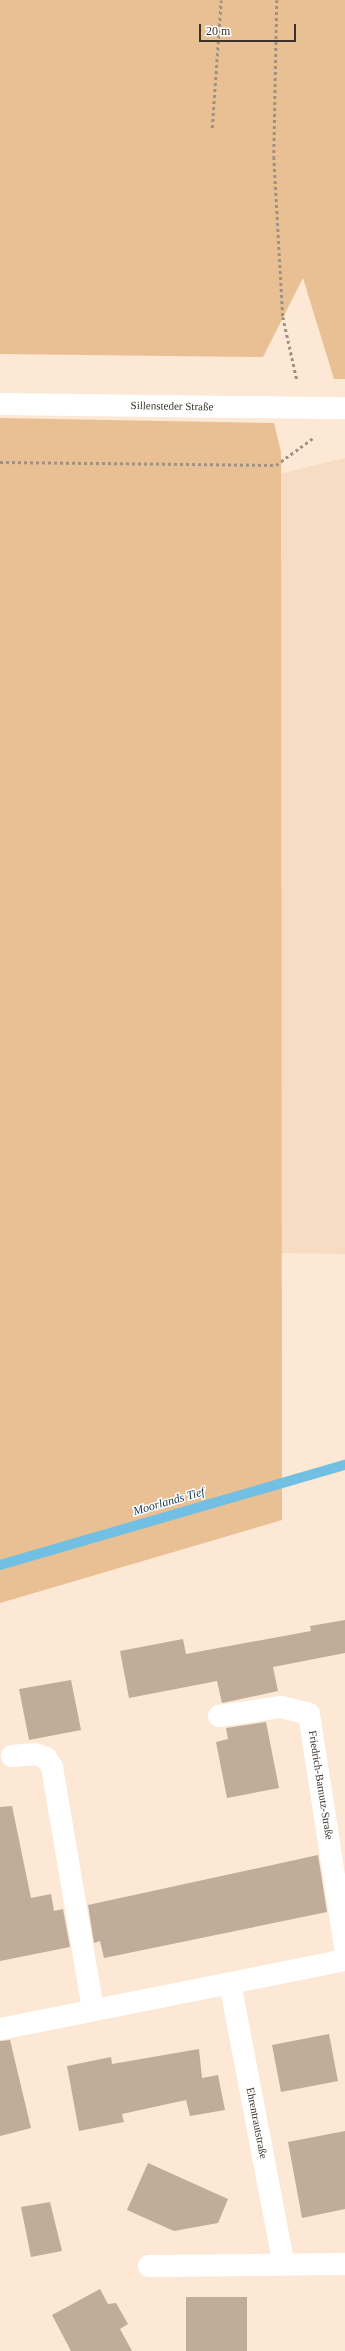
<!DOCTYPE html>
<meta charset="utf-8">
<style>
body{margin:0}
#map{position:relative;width:345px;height:2351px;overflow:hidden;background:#fce8d4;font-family:Georgia,serif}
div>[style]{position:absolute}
.built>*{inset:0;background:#f5dcc2}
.green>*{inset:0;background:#e9bf94}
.stream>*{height:10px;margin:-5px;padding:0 5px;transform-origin:5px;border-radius:5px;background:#71c0e3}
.building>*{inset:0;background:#bfac99}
.path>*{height:2.5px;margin-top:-1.25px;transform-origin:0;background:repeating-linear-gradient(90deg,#9f9183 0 3px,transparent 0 6px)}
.street>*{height:22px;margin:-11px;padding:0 11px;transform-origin:11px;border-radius:11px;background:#fff}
.secondary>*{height:22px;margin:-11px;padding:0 11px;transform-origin:11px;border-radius:11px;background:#fff}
span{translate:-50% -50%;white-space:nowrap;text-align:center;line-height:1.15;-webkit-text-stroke:3px #fff;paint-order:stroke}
.street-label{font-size:11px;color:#3c342c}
.water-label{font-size:12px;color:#163a4a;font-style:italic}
.scale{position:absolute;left:199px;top:24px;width:97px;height:18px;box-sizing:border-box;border:2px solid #3c342c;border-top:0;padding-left:5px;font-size:12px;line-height:14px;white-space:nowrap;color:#3c342c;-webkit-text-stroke:3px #fff;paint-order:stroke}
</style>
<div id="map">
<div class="built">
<i style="clip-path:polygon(345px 458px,345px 1254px,277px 1253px,275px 475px)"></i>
</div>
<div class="green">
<i style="clip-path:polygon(0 0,345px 0,345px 379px,334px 379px,303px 278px,263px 357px,0 354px)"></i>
<i style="clip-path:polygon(0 418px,274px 423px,281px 452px,282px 1520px,0 1603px)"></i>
</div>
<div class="stream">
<i style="left:0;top:1565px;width:359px;rotate:-16.2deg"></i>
</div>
<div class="building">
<i style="clip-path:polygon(345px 1620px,345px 1653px,273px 1667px,278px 1691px,222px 1703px,217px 1681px,129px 1698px,120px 1651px,183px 1639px,186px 1654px,311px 1631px,310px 1626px)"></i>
<i style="clip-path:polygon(71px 1680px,81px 1730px,29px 1740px,19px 1689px)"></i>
<i style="clip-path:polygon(266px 1722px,279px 1788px,227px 1798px,216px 1742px,228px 1739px,226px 1728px)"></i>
<i style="clip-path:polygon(12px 1806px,31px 1898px,51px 1894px,54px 1911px,63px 1909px,70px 1947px,0 1961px,0 1807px)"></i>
<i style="clip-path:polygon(318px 1855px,327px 1912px,104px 1958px,100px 1941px,94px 1943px,88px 1905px)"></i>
<i style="clip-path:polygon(329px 2034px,338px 2081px,281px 2092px,272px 2045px)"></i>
<i style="clip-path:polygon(10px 2040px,31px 2128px,0 2136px,0 2041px)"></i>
<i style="clip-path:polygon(199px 2049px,202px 2078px,218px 2075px,225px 2110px,190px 2116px,186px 2100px,122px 2114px,124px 2122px,79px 2131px,67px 2066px,111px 2057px,112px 2064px)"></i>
<i style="clip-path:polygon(345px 2131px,345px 2209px,302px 2218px,288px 2142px)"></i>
<i style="clip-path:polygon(148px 2163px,228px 2199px,218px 2223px,174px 2231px,127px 2210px)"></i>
<i style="clip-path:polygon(50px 2202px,62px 2251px,31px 2257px,21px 2207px)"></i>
<i style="clip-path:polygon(100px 2289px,108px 2304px,116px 2303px,128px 2324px,120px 2329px,132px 2351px,71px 2351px,52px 2315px)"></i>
<i style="clip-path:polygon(186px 2297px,247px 2297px,247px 2351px,186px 2351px)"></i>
</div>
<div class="path">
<i style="left:277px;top:0;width:157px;rotate:91.1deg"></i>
<i style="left:274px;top:157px;width:160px;rotate:86.8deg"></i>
<i style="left:283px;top:317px;width:65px;rotate:77.5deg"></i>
<i style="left:212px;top:128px;width:128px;rotate:-86deg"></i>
<i style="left:0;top:462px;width:276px;rotate:0.6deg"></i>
<i style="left:276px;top:465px;width:46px;rotate:-36.1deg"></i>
</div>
<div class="street">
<i style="left:219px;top:1716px;width:63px;rotate:-8.3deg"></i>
<i style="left:281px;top:1707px;width:29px;rotate:14deg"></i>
<i style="left:309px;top:1714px;width:236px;rotate:81.2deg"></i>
<i style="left:12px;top:1756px;width:23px;rotate:-5deg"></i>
<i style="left:35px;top:1754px;width:12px;rotate:20deg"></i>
<i style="left:46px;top:1758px;width:11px;rotate:56deg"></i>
<i style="left:52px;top:1767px;width:246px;rotate:80.4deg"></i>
<i style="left:230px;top:1983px;width:284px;rotate:79.2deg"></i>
<i style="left:0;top:2029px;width:352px;rotate:-11.3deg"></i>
<i style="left:149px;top:2266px;width:196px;rotate:-0.6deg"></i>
</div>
<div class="secondary">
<i style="left:0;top:404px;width:345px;rotate:0.7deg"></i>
</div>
<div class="street-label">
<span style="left:172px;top:406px;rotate:1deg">Sillensteder Straße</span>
<span style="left:321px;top:1785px;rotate:81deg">Friedrich-Barnutz-Straße</span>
<span style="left:257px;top:2123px;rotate:79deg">Ehrentrautstraße</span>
</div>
<div class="water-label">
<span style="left:169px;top:1502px;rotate:-16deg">Moorlands Tief</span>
</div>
<div class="scale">20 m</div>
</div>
